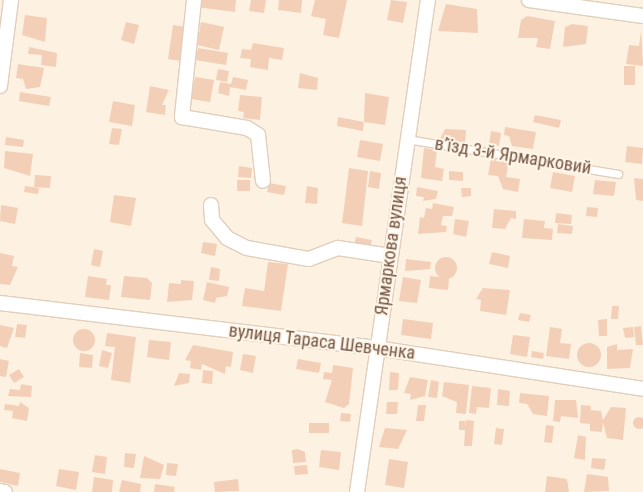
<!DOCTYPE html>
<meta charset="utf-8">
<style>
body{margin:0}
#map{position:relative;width:643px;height:492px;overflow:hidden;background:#fdf2e1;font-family:"Roboto Condensed",sans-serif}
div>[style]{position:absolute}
.building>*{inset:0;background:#f4cfb7}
.round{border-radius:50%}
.roads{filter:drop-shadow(1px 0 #e1cebc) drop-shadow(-1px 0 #e1cebc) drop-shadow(0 1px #e1cebc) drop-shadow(0 -1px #e1cebc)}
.service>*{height:7px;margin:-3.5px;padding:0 3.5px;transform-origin:3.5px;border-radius:3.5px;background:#fff}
.minor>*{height:14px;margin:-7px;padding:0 7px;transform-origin:7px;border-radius:7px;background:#fff}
span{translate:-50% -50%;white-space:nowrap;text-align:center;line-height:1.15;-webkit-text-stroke:4px #fff6e8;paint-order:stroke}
.street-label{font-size:18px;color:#755747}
</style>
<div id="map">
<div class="building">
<i style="clip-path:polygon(197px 0,236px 0,235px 12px,196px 7px)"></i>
<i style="clip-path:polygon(251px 0,266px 0,264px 13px,249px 11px)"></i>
<i style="clip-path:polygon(279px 0,302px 0,301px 13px,278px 10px)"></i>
<i style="clip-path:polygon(315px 0,347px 0,339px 38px,323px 35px,326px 19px,311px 16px)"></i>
<i style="clip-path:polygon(391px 0,407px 2px,403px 23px,387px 20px)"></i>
<i style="clip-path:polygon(446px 4px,477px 9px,478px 33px,438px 31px)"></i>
<i style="clip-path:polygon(25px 15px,47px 18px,45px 42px,22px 35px)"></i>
<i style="clip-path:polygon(527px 16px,555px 21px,550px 49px,536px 47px,538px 38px,518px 38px,521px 20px)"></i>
<i style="clip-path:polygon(126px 22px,139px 25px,134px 44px,121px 40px)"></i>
<i style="clip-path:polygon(201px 22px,224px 27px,219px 50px,197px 45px)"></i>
<i style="clip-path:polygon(572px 24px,588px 26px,586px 44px,563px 47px,565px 27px)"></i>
<i style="clip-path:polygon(173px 25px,187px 27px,181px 61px,168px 59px)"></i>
<i style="clip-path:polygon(641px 31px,643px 66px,626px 64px,629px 45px,639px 46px)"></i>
<i style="clip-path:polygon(253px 43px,284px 48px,282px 60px,269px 58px,268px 70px,250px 67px,251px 59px,240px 58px,242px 49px,251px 50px)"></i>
<i style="clip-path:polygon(29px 47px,57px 53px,56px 67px,41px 65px,42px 55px,28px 54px)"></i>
<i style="clip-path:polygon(198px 48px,228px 53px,226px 65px,195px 60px)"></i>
<i style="clip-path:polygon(18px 64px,44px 68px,40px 87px,26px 89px,23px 79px,16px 78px)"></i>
<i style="clip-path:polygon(624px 66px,635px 66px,635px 85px,624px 85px)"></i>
<i style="clip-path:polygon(218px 69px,229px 71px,227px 82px,216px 80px)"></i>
<i style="clip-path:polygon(300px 73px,318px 78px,317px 90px,298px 88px)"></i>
<i style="clip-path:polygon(195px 77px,214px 80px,210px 102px,191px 99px)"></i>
<i style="clip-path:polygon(233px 77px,248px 80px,246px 90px,230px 87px,229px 96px,218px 93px,220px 82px,231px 84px)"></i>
<i style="clip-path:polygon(150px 86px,169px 90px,162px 105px,166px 105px,165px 115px,146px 112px)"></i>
<i style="clip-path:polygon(20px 92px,51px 97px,49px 106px,19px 101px)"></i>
<i style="clip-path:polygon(365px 93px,389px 97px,385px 125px,364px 122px,363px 131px,337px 126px,338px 117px,364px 122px)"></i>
<i style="clip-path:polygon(240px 95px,262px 97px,260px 120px,243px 118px,244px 112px,238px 111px)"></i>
<i style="clip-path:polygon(113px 101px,135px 105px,132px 126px,109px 122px)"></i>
<i style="clip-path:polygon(535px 115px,561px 120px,559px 128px,533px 122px)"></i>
<i style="clip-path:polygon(505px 127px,536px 132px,533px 149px,512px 146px,509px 136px,504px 135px)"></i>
<i style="clip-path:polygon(112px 128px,122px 129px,119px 145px,109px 144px)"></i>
<i style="clip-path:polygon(445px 129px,466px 130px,465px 143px,439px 141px)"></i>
<i style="clip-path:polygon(491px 131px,501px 133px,499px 146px,489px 144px)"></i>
<i style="clip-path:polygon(6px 137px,24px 140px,23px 147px,5px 145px)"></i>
<i style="clip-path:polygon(360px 140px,383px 144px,380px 161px,357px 157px)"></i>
<i style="clip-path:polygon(627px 146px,643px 148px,642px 164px,625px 162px)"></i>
<i style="clip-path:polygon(424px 148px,437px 150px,435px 167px,444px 169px,442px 181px,421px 178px)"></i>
<i style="clip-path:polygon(5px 151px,33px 154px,30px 176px,4px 168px)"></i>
<i style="clip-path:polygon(491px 158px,509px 161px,506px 177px,520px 179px,518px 192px,503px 189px,498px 176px,488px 175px)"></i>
<i style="clip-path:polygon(239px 166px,252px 168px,251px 178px,238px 177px)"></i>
<i style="clip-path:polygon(349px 168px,368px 171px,362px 226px,342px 223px)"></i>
<i style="clip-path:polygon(370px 171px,381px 173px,379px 189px,368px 187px)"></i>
<i style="clip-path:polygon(449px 171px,463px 172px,463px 181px,449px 180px)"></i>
<i style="clip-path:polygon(553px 172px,575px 176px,572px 192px,550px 188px)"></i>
<i style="clip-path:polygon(35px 175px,51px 176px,50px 188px,34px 187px)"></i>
<i style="clip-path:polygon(634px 178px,643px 179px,643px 201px,636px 200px)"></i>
<i style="clip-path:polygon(237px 180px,250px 180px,250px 191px,237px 191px)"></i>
<i style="clip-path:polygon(595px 180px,616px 182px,614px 196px,593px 194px)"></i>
<i style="clip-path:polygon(269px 183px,286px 186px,284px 195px,267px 192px)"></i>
<i style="clip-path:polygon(25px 186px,39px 188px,38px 194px,24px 192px)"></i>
<i style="clip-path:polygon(307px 186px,318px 188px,317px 204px,305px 203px)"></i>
<i style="clip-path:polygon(417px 187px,438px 191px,436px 199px,423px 201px,424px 197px,416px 196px)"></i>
<i style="clip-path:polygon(461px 188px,471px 188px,471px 196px,462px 197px)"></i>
<i style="clip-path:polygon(114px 195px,136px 198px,131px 226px,110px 222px)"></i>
<i style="clip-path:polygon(433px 203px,454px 207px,452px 216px,443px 216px,441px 225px,447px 226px,446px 232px,418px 234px,420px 217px,424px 218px,426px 208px,432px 209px)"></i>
<i style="clip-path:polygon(1px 205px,18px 208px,15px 224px,0 221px)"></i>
<i style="clip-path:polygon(587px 207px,598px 208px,597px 217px,586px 216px)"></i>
<i style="clip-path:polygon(494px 209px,516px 211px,516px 219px,511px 218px,505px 229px,492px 228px)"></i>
<i style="clip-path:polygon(556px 213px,572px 215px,571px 224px,555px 223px)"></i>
<i style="clip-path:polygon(455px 219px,469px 221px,466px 237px,453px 234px)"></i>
<i style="clip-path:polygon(524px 219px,545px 221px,544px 228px,553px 229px,552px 240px,522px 238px)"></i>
<i style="clip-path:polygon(558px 224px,573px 226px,572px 234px,557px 233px)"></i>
<i style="clip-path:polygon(356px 237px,372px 240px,370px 248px,354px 245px)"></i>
<i style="clip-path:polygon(203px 242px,217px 244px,215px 256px,201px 253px)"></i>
<i style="clip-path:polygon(94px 249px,103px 251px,100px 267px,91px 265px)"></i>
<i style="clip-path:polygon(492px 252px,510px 256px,508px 268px,489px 264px)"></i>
<i style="clip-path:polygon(0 253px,14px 256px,12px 266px,18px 267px,10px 285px,0 284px)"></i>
<i class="round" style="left:435px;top:257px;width:22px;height:22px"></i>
<i style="clip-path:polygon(406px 259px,431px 262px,430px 269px,405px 271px)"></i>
<i style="clip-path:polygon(268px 262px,288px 264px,281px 311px,242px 306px,245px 288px,264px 291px)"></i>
<i style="clip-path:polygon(211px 267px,220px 269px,219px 281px,209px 280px)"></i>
<i style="clip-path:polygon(88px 276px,107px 279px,106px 285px,111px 285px,109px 300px,85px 297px)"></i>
<i style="clip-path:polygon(124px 276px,147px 278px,152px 283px,150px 300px,121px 297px)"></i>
<i style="clip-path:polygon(430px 276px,449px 278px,448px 290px,429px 288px)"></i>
<i style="clip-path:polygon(403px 277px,421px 280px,417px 303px,399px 301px)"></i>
<i style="clip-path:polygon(181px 280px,194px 281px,192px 300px,167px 302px,169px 283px,181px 284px)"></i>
<i style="clip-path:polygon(207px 282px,229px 287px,227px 296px,216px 298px,215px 303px,203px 300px)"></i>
<i style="clip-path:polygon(483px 288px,510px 290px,506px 315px,480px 311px,481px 300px,476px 299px)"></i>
<i style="clip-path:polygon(612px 306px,619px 306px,618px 319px,611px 319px)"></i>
<i style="clip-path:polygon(520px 313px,531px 315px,529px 322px,518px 320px)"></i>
<i style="clip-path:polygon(403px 319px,433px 323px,431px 339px,401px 335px)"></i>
<i style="clip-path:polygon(607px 319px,607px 336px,599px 336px,598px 320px)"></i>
<i style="clip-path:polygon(17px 324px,27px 325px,25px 338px,15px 337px)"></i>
<i style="clip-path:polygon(0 325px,14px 328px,7px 348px,0 346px)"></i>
<i style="clip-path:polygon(641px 326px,643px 345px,636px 345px,634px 327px)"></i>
<i style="clip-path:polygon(550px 327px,562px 329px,560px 343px,571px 344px,569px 359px,546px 356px)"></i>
<i style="clip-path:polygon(633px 327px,634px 337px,625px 338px,623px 328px)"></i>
<i class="round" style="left:73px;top:329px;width:22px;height:22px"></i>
<i style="clip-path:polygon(107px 333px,136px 337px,130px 383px,111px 380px,115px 347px,105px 346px)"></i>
<i style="clip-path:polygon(513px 335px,530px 337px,527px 357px,510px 354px)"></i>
<i style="clip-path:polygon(149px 340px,171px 342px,169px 360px,147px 357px)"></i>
<i class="round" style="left:577px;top:343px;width:24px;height:24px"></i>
<i style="clip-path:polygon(617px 344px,617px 350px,633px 349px,630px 368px,607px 369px,607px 347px)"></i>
<i style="clip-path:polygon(193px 345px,233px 352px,231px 367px,226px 366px,225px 374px,202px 364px,201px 370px,190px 368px,191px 361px,185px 360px)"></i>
<i style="clip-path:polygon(102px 350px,112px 353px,108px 368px,99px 366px)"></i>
<i style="clip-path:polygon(532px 351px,544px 353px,543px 359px,531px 357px)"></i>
<i style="clip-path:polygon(80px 353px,93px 355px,92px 368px,79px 367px)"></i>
<i style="clip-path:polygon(243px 354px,256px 356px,253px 373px,240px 370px)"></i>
<i style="clip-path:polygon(0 359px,9px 361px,6px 377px,0 376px)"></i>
<i style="clip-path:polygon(298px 359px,321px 363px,319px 373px,296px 369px)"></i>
<i style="clip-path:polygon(333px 365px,353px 368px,349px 404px,344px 408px,325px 402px,332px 380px,323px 379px,324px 372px,332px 373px)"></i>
<i style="clip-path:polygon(19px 369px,24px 377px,14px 383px,9px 375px)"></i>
<i style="clip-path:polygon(203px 370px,213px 371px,212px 384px,202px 383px)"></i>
<i style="clip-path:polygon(390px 372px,399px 373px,398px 390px,389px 390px)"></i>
<i style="clip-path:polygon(179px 373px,190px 374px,189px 383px,174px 386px)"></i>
<i style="clip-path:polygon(410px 377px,428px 380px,425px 396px,410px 400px,411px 394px,404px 393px)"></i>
<i style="clip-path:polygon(431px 380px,439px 382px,437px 398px,428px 397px)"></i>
<i style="clip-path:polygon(444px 382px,469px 385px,466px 414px,456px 413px,457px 402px,442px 396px)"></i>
<i style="clip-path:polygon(21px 384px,32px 386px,31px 397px,8px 396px,10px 389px,20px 390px)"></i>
<i style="clip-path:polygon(472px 386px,491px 388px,489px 408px,477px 407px,476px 414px,469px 413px)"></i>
<i style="clip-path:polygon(498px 389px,510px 391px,509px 406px,497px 405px)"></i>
<i style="clip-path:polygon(520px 393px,549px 396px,547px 416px,533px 414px,527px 404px,519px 403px)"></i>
<i style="clip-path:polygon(555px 400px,576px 400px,578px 418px,561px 416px,560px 422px,553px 421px)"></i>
<i style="clip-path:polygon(20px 402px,29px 408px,27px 421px,12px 418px,13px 411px,4px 410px,5px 404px,19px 406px)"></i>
<i style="clip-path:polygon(387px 402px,398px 402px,397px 414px,386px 414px)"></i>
<i style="clip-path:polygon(418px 405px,426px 405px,424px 421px,416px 421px)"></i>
<i style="clip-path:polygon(581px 405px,591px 406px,590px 418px,591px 410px,601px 411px,603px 420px,611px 407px,626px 408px,623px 440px,607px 438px,603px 422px,602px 432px,590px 431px,590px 424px,580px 423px)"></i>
<i style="clip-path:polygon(341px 413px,351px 414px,350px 422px,340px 421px)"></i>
<i class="round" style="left:633px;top:417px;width:12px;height:12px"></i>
<i style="clip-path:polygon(466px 420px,474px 421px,472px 446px,464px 446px,465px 430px,459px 430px,459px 421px,465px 421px,465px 427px)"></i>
<i style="clip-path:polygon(309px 423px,329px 423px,329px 433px,309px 433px)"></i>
<i style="clip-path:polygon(546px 425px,554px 426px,552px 443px,544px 442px)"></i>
<i style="clip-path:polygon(385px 428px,407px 430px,398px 449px,379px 447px)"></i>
<i style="clip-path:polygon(496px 428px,504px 429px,502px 445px,494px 444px)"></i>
<i style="clip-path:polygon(578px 435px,586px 437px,585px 460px,574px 458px)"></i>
<i style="clip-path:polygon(298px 449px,305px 452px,306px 462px,293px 463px,292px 450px)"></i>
<i style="clip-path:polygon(321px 450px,341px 452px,339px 470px,319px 467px)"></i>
<i style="clip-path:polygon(125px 453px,136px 454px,134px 468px,124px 467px)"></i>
<i style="clip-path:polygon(95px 455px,107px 457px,105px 474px,92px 472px)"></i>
<i style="clip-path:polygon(144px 456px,164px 465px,160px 479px,140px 478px)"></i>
<i style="clip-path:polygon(592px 458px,606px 459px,604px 470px,591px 468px)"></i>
<i style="clip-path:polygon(389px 459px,408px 462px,404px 488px,385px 485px)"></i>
<i style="clip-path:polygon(167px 463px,178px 464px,176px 476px,166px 475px)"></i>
<i style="clip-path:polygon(307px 465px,308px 474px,295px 475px,294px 466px)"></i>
<i style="clip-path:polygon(0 469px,20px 473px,18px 486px,0 482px)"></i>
<i style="clip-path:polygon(59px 469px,79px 472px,76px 490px,56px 486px)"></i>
<i style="clip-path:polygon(587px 474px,608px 477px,609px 491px,584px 492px)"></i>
<i style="clip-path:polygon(547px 476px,567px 479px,569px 492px,545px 492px)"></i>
<i style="clip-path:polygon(94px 477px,113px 480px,112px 492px,92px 492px)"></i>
<i style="clip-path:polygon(238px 479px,239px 491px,215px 492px,214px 482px)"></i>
<i style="clip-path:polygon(122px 480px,141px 484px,140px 492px,119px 492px)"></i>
<i style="clip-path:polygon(155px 484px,175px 487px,174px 492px,154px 492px)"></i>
</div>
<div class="roads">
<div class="service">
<i style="left:407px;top:139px;width:214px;rotate:9.4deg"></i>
</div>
<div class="minor">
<i style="left:194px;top:0;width:118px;rotate:95.9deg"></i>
<i style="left:182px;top:117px;width:66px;rotate:9.6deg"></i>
<i style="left:247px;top:128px;width:13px;rotate:32deg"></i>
<i style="left:258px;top:135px;width:46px;rotate:83.8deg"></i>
<i style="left:529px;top:0;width:115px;rotate:8deg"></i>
<i style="left:0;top:86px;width:87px;rotate:-82.7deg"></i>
<i style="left:211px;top:205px;width:15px;rotate:86deg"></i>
<i style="left:212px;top:220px;width:23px;rotate:50deg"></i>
<i style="left:227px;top:238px;width:22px;rotate:27deg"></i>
<i style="left:247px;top:248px;width:63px;rotate:10.1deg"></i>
<i style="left:309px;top:259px;width:31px;rotate:-21deg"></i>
<i style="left:338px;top:248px;width:53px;rotate:8.7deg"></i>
<i style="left:0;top:303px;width:379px;rotate:6.8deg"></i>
<i style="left:376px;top:348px;width:270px;rotate:8.7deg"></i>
<i style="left:0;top:491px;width:5px;rotate:11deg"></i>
<i style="left:357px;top:492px;width:497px;rotate:-81.8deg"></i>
</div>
</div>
<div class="street-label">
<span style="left:513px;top:156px;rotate:9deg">в’їзд 3-й Ярмарковий</span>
<span style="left:391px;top:246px;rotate:-82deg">Ярмаркова вулиця</span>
<span style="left:322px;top:342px;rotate:7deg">вулиця Тараса Шевченка</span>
</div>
</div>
